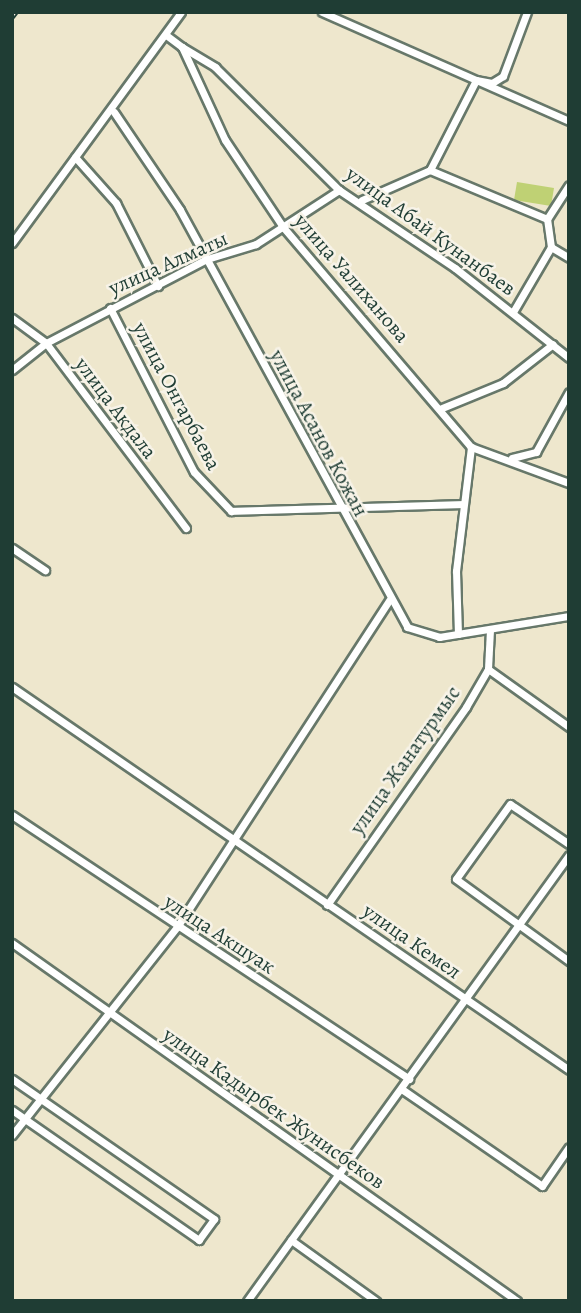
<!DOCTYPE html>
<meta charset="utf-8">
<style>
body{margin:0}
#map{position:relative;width:581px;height:1313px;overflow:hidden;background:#eee7cd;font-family:Alegreya,serif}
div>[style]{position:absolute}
.green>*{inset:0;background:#bfd174}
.roads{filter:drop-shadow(2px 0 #67786a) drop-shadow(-2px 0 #67786a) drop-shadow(0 2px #67786a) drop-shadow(0 -2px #67786a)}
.street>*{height:7px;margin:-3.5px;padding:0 3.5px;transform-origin:3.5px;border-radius:3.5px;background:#fff}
.rail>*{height:4.5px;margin-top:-2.25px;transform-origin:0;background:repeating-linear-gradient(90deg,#f7f3e8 0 5px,#1f3d34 0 10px);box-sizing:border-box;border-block:2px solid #1f3d34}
span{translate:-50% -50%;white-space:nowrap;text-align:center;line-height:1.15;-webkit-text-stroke:5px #f7f3e8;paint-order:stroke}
.street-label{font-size:21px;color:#1f3d34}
.frame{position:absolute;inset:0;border:14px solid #1f3d34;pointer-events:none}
</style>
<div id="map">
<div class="green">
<i style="clip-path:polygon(517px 182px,554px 188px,551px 206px,514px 200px)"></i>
</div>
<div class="roads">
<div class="street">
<i style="left:322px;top:12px;width:270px;rotate:23.8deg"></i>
<i style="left:166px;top:35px;width:20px;rotate:37deg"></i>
<i style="left:182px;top:47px;width:102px;rotate:65.2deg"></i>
<i style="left:225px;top:140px;width:105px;rotate:56.3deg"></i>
<i style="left:283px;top:227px;width:289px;rotate:49.5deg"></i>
<i style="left:471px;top:447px;width:104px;rotate:20.2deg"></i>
<i style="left:182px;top:47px;width:39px;rotate:31deg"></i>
<i style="left:215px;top:67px;width:175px;rotate:44.8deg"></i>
<i style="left:339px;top:190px;width:140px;rotate:33.9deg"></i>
<i style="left:455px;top:268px;width:145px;rotate:38.3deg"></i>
<i style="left:114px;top:112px;width:118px;rotate:56deg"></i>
<i style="left:180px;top:210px;width:475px;rotate:61.4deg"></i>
<i style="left:407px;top:627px;width:34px;rotate:17deg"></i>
<i style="left:439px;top:637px;width:132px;rotate:-9.2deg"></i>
<i style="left:75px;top:157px;width:62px;rotate:48.3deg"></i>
<i style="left:116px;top:203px;width:93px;rotate:63.2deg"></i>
<i style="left:430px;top:170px;width:127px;rotate:22.7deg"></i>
<i style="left:547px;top:219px;width:40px;rotate:-57.1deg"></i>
<i style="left:362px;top:200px;width:74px;rotate:-23.8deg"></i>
<i style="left:430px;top:170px;width:101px;rotate:-62.9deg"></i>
<i style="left:476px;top:80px;width:16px;rotate:11deg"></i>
<i style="left:492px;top:83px;width:13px;rotate:-32deg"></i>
<i style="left:503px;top:76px;width:68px;rotate:-69.4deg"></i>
<i style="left:12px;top:243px;width:286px;rotate:-53.8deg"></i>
<i style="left:551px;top:247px;width:21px;rotate:31deg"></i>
<i style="left:110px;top:308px;width:184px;rotate:62.9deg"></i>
<i style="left:194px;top:472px;width:54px;rotate:46.5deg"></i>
<i style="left:231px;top:511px;width:230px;rotate:-1.7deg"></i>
<i style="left:513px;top:312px;width:75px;rotate:-59.7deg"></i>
<i style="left:551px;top:247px;width:28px;rotate:-98deg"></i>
<i style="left:12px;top:318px;width:42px;rotate:36.3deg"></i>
<i style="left:46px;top:343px;width:232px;rotate:52.9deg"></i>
<i style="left:12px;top:370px;width:43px;rotate:-38.5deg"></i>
<i style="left:46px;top:343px;width:182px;rotate:-27.6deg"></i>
<i style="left:207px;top:259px;width:51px;rotate:-17deg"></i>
<i style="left:256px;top:244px;width:99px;rotate:-33deg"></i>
<i style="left:442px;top:408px;width:66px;rotate:-22.3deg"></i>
<i style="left:503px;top:383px;width:63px;rotate:-38deg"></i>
<i style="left:512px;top:458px;width:25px;rotate:-14deg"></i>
<i style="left:536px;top:452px;width:68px;rotate:-61.2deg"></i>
<i style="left:12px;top:548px;width:40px;rotate:34deg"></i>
<i style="left:458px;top:634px;width:63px;rotate:-91.8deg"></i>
<i style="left:456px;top:571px;width:125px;rotate:-83.1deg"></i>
<i style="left:488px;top:669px;width:100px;rotate:35.6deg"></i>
<i style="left:12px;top:687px;width:676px;rotate:34.51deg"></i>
<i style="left:12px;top:815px;width:477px;rotate:33.6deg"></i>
<i style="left:569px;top:844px;width:71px;rotate:-145.9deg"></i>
<i style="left:510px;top:804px;width:92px;rotate:125.8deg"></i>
<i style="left:456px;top:879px;width:140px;rotate:36deg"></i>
<i style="left:327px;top:905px;width:242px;rotate:-54.9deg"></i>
<i style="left:466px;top:707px;width:44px;rotate:-59.9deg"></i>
<i style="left:488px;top:669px;width:40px;rotate:-87.1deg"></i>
<i style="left:12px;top:943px;width:619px;rotate:35.33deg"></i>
<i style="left:12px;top:1079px;width:246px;rotate:34.7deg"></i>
<i style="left:214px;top:1219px;width:26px;rotate:126deg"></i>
<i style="left:199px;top:1240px;width:228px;rotate:-145.2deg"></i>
<i style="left:403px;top:1090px;width:169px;rotate:34.6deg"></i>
<i style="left:542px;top:1186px;width:47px;rotate:-55.3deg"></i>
<i style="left:12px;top:1135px;width:265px;rotate:-51.6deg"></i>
<i style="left:177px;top:927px;width:390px;rotate:-57deg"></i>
<i style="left:291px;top:1240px;width:105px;rotate:35.7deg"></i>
<i style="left:247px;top:1301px;width:550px;rotate:-54.17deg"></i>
</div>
</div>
<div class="rail">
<i style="left:12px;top:17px;width:6px;rotate:-51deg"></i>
</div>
<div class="street-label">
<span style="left:431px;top:231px;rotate:36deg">улица Абай Кунанбаев</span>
<span style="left:168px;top:263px;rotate:-24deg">улица Алматы</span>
<span style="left:352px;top:278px;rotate:49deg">улица Уалиханова</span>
<span style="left:177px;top:396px;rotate:62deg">улица Онгарбаева</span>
<span style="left:116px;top:408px;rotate:53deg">улица Акдала</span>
<span style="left:319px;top:433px;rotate:62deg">улица Асанов Кожан</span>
<span style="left:405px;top:760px;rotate:-55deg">улица Жанатурмыс</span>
<span style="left:220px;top:934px;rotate:33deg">улица Акшуак</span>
<span style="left:412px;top:941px;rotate:35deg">улица Кемел</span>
<span style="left:274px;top:1108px;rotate:35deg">улица Кадырбек Жунисбеков</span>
</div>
<div class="frame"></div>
</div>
